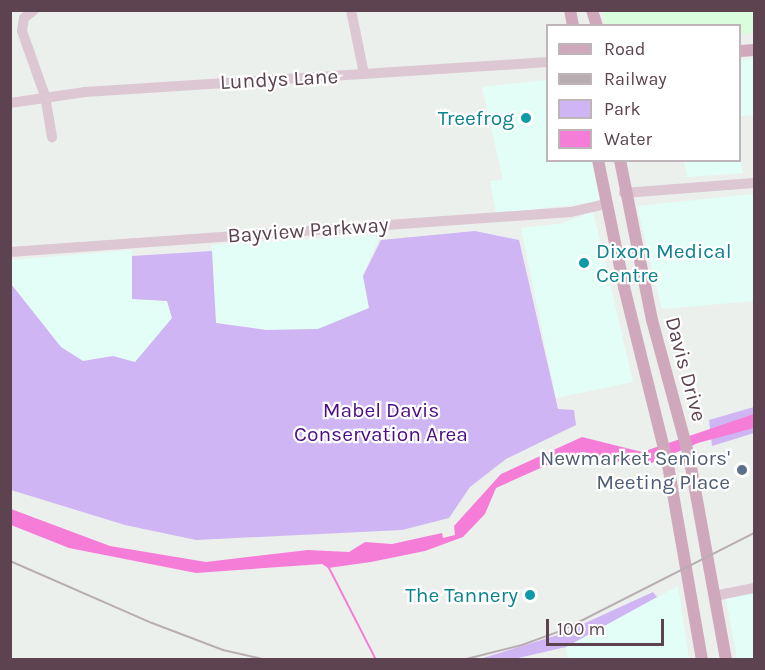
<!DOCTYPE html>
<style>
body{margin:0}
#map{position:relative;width:765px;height:670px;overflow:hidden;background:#ecf0ec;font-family:Karla,sans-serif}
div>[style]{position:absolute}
.commercial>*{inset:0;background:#e3fef7}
.medical>*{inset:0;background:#d9fddd}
.green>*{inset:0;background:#cfb5f3}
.water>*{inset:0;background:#f57dd8}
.stream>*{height:2px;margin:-1px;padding:0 1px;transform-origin:1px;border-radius:1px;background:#f57dd8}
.minor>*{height:10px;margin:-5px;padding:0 5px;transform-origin:5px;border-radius:5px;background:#dcc7d2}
.major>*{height:12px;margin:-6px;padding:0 6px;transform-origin:6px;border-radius:6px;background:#cfa9bb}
.rail>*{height:2px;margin:-1px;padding:0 1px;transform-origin:1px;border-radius:1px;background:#b8aeb2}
.dots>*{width:16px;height:16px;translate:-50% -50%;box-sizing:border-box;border:3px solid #fff;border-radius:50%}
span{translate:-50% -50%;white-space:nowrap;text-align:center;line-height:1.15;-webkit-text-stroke:4.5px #fff;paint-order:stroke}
.street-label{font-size:21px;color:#5c434f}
.culture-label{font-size:21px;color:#0d838f}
.right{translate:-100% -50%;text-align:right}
.left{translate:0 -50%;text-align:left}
.park-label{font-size:21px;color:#4d0d84}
.service-label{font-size:21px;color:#4e5e75}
.frame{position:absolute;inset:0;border:12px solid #5c434f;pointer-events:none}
.legend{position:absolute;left:546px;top:24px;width:195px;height:138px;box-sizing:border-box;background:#fff;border:2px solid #beb4b9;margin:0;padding:8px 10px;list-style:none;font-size:18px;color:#5c434f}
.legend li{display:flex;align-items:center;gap:12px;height:30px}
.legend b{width:30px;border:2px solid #beb4b9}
.scale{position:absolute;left:546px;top:619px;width:118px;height:27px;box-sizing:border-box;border:3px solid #5c434f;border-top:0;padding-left:8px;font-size:18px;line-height:21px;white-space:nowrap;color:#5c434f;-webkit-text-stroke:4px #fff;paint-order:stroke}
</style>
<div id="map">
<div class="commercial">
<i style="clip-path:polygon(754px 59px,754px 115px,740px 116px,740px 60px)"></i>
<i style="clip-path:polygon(547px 80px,548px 160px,594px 161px,600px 199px,595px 202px,496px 214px,490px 181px,503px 180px,482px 87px)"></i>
<i style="clip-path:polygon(740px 154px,743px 173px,687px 177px,684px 161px,740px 160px)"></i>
<i style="clip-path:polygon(754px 194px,754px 301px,662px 309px,637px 206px)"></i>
<i style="clip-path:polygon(593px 211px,633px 382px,556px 398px,521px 228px,564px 223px)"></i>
<i style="clip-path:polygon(380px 235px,363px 276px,369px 308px,318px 329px,269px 330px,216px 323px,211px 245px)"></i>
<i style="clip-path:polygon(132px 250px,132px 299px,168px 301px,172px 319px,135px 362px,113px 356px,83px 361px,61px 347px,11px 284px,11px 260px)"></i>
<i style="clip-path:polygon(678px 586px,689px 659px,568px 659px,566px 647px)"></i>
<i style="clip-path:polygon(754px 593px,754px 659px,737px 659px,726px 599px)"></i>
</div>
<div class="medical">
<i style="clip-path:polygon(603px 11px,754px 11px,754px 33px,740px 34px,740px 26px,606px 25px)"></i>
</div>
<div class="green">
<i style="clip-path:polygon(475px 231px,519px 240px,558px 409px,574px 410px,576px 425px,506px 459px,470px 487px,449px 518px,402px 530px,196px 540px,125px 525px,11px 490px,11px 284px,61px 347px,83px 361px,113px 356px,135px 362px,172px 318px,167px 301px,132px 299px,132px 256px,212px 251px,216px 323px,266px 330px,318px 329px,369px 308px,363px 276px,381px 240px)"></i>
<i style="clip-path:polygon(754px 407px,754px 433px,712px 446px,709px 420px)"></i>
<i style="clip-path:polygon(653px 592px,657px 597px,566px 647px,514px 659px,480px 659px,561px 634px)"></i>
</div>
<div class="water">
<i style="clip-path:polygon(754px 414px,754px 428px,698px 443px,647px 465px,631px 465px,583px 452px,554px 462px,496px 488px,485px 514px,463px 537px,425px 551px,371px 562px,328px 568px,322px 564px,196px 573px,69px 548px,11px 525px,11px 509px,110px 546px,206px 562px,308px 550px,349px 552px,365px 542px,392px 544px,442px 533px,443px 538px,455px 535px,454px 526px,501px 474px,582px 437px,642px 452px)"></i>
</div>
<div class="stream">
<i style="left:328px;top:566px;width:106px;rotate:62.9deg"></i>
</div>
<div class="minor">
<i style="left:34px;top:10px;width:13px;rotate:141deg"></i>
<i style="left:24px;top:18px;width:13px;rotate:99deg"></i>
<i style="left:22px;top:31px;width:69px;rotate:70.5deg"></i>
<i style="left:45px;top:96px;width:42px;rotate:80.3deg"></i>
<i style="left:351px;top:10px;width:65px;rotate:78.5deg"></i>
<i style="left:10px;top:103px;width:76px;rotate:-8.3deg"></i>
<i style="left:85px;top:92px;width:464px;rotate:-3.7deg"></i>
<i style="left:624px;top:193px;width:130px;rotate:-4.4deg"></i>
<i style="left:10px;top:252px;width:562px;rotate:-4.08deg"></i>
<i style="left:571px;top:212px;width:35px;rotate:-13deg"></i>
<i style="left:714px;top:596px;width:41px;rotate:-11.3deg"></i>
</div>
<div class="major">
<i style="left:570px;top:10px;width:16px;rotate:79deg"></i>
<i style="left:592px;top:10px;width:17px;rotate:73deg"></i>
<i style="left:740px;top:51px;width:14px;rotate:-4deg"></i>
<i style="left:598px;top:160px;width:130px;rotate:78.4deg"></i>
<i style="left:624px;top:287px;width:183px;rotate:76.1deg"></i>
<i style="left:668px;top:465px;width:198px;rotate:80.1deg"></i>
<i style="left:620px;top:160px;width:163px;rotate:78.7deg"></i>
<i style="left:652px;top:320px;width:141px;rotate:74.8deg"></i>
<i style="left:689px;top:456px;width:207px;rotate:79.7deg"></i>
</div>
<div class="rail">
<i style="left:10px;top:561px;width:155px;rotate:23.6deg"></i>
<i style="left:152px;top:623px;width:76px;rotate:20.8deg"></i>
<i style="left:223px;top:650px;width:45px;rotate:12.8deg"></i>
<i style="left:462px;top:660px;width:62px;rotate:-14deg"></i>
<i style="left:522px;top:645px;width:44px;rotate:-20.1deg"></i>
<i style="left:563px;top:630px;width:214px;rotate:-26.9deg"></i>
</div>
<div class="dots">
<i style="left:526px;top:118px;background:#0f9aa8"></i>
<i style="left:584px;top:263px;background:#0f9aa8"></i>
<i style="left:742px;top:470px;background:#5c6f8a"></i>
<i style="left:530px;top:595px;background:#0f9aa8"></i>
</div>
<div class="street-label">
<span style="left:279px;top:79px;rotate:-3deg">Lundys Lane</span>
<span style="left:308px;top:230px;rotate:-4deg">Bayview Parkway</span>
<span style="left:686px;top:369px;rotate:75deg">Davis Drive</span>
</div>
<div class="culture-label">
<span class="right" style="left:514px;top:118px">Treefrog</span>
<span class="left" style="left:596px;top:263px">Dixon Medical<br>Centre</span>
<span class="right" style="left:518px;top:595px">The Tannery</span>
</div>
<div class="park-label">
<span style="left:381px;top:422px">Mabel Davis<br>Conservation Area</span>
</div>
<div class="service-label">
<span class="right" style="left:730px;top:470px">Newmarket Seniors'<br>Meeting Place</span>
</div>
<div class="frame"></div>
<ul class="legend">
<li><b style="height:8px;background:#cfa9bb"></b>Road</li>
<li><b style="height:8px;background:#b8aeb2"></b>Railway</li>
<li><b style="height:16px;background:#cfb5f3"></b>Park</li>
<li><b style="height:16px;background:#f57dd8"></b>Water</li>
</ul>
<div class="scale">100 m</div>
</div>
